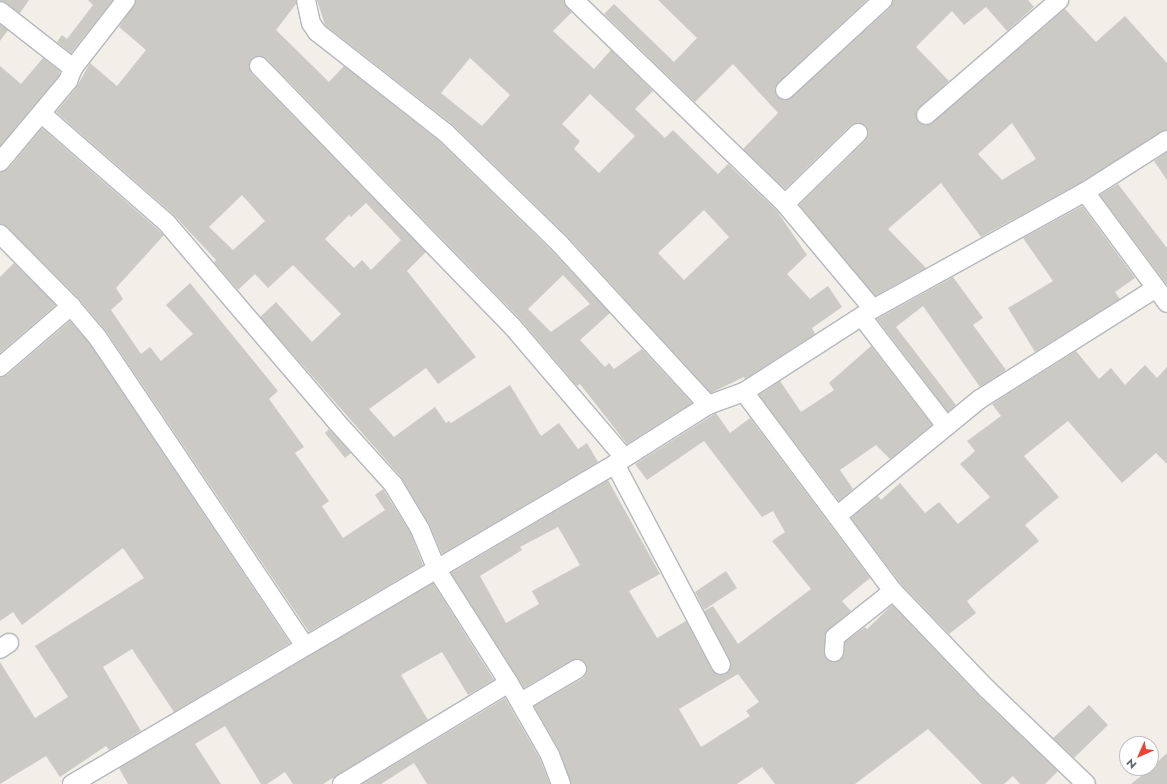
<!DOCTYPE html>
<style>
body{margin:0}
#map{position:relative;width:1167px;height:784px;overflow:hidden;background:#f1efe8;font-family:Jost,sans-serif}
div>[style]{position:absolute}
.building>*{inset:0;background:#cccac5}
.roads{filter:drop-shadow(1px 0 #b5b8bc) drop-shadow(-1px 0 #b5b8bc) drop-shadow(0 1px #b5b8bc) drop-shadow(0 -1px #b5b8bc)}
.street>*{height:18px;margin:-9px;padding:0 9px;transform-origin:9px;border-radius:9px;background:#fff}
span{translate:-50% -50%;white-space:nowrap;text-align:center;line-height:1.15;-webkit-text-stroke:4px #fff;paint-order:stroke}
.north{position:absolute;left:1119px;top:736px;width:40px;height:40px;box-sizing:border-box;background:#fff;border:1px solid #bfc1c3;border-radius:50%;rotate:225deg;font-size:11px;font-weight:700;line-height:16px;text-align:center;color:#5f6368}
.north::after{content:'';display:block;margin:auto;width:14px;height:18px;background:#ea4335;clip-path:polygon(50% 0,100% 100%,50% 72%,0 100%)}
</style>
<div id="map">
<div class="building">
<i style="clip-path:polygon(29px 0,20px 13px,0 1px,0 0)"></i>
<i style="clip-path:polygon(88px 0,113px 0,71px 53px,57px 42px,62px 35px,67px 39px,93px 5px)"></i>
<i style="clip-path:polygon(evenodd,136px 0,296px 0,296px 4px,276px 30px,329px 82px,344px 66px,439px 141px,552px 251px,610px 313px,580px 340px,605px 367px,609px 363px,614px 369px,642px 349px,692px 403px,627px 444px,580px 384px,577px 386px,520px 319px,267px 59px,261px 56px,252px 58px,249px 64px,251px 73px,426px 252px,407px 271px,476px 357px,438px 384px,426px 368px,369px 409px,394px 437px,435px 407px,446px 423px,449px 421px,451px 423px,510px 385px,541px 436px,559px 423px,578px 449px,587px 443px,598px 462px,442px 554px,429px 524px,401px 477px,260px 317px,276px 302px,312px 342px,341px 314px,293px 265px,268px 288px,255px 274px,238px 290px,214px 262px,216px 260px,173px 214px,56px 112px,76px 88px,90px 63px,117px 86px,146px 50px,119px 27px,136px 0,242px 195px,265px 221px,233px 250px,209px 227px,242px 195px,136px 0,366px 203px,401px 240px,371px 270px,362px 260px,354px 268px,325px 239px,349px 215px,351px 217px,366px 203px,136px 0,563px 275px,590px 304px,551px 332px,528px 309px,563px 275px)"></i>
<i style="clip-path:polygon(evenodd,317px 0,564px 0,572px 12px,553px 31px,594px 69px,611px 50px,653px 91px,635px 109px,665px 138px,673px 130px,718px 174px,728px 164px,777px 211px,807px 255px,787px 274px,810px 299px,828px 286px,842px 307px,812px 328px,815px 334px,745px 379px,744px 377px,711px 393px,568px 237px,453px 125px,325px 25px,317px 0,470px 58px,510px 95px,482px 126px,441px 93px,470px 58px,317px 0,590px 94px,635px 136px,599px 173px,574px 149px,580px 141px,562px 124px,590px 94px,317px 0,704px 210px,729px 237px,684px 280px,658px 253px,704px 210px)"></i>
<i style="clip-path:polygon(evenodd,658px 0,867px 0,778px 83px,775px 87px,777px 97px,787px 100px,890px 8px,893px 0,1028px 0,1034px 7px,1007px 31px,986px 7px,964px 25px,952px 11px,916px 47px,949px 81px,916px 111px,918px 122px,928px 125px,1065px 9px,1096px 42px,1125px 16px,1167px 63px,1167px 130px,1080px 183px,981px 237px,941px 183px,888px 229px,926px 268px,875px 296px,799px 205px,865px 141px,868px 135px,866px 126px,860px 123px,851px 125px,785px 189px,743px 149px,778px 113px,733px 64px,695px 102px,604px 14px,614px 4px,674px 62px,697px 38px,658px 0,1012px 123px,1036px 159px,1002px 180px,978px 154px,1012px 123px)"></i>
<i style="clip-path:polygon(0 24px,8px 30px,0 41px)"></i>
<i style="clip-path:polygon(43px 58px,60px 71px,59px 76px,0 146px,0 66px,21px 84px)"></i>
<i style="clip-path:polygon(42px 128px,164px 235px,116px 288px,123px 299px,111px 310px,141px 354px,150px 347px,161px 361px,193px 334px,166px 305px,190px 283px,278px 391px,269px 399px,304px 447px,295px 453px,329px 501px,322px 506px,343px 538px,385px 510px,375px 495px,383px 489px,411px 534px,423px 565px,309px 632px,106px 331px,79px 299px,7px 227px,0 224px,0 172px,8px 169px)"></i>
<i style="clip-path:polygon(1167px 152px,1167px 180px,1154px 161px)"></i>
<i style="clip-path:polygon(1118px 184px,1167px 248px,1167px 285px,1100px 195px)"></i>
<i style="clip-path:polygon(1082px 206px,1135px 278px,1115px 292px,1120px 299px,1035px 352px,1008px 308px,1053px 281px,1023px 238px)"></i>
<i style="clip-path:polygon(14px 263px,56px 305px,0 353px,0 277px)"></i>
<i style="clip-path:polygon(953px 277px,983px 318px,973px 325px,1006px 370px,980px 387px,923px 306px,896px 327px,956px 405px,948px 412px,877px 319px)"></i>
<i style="clip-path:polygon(70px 321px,90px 344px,290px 643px,174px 712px,132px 649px,103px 667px,141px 731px,109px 750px,106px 746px,60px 777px,46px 756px,0 784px,0 662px,35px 718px,68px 697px,35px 646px,144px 578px,123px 548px,22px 625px,13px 612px,0 621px,0 377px,7px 375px)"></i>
<i style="clip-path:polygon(871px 346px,932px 425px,890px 459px,876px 445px,840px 470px,853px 489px,839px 501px,759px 395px,780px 381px,801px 412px,834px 390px,829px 383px)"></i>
<i style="clip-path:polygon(1076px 351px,1099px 379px,1111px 368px,1125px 385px,1145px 365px,1157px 378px,1167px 367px,1167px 464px,1156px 453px,1122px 483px,1068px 421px,1024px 456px,1059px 497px,1025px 525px,1039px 541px,967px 601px,976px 613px,949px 634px,901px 584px,851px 518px,878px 496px,881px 500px,900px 483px,925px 513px,939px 502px,958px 524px,990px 497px,960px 464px,975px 451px,967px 441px,1001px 416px,992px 404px)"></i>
<i style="clip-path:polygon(evenodd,716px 413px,730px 433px,750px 418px,870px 578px,842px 601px,851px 611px,826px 632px,824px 652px,828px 660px,839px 661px,844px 653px,845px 642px,865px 627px,867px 629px,892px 605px,979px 696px,1058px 771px,1045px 784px,1020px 784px,1013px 776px,1004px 784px,982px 784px,928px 729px,855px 784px,775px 784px,762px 767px,737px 784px,571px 784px,559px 750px,534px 706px,583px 678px,586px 674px,586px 664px,582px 660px,572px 660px,524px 688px,451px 573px,608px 480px,660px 574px,629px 591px,657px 638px,686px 621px,712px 670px,720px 675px,726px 674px,731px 666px,730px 660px,704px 611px,713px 606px,738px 644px,811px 589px,772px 541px,785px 532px,773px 511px,762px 517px,704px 441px,647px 480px,635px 464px,716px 413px,558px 527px,580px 565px,532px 591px,539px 604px,506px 623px,480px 576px,522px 550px,520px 547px,558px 527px,716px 413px,738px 674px,759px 702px,746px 711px,750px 716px,701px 747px,679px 709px,738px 674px)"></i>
<i style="clip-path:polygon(329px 429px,351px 453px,345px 458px,325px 433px)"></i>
<i style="clip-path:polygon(726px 571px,737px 588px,704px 610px,695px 592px)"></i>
<i style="clip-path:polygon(433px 583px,494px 680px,468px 695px,442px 652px,401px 675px,428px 720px,323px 784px,293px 784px,285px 772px,267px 784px,261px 784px,225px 726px,195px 744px,221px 784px,128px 784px,119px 768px)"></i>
<i style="clip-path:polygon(505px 698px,540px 759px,550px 784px,427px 784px,414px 763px,381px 784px,362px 784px)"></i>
<i style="clip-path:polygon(1089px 705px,1108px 725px,1074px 758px,1053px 738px)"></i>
<i style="clip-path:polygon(1167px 753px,1167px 784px,1131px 784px,1151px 768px)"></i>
</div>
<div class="roads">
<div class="street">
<i style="left:306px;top:0;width:24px;rotate:78deg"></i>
<i style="left:311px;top:23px;width:11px;rotate:56deg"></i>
<i style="left:317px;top:32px;width:164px;rotate:38.1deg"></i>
<i style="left:446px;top:133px;width:159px;rotate:44.2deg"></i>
<i style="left:560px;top:244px;width:219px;rotate:47.4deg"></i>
<i style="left:574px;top:0;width:293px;rotate:44deg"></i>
<i style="left:785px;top:204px;width:137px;rotate:50deg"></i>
<i style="left:0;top:11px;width:93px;rotate:38deg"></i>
<i style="left:259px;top:66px;width:363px;rotate:45.8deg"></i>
<i style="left:512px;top:326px;width:172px;rotate:49.5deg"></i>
<i style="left:785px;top:90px;width:133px;rotate:-42.6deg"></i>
<i style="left:42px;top:114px;width:164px;rotate:41.1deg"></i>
<i style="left:166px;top:222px;width:259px;rotate:49.5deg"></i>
<i style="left:334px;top:419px;width:88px;rotate:47.8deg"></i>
<i style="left:393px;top:484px;width:52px;rotate:59deg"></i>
<i style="left:420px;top:529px;width:44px;rotate:67.5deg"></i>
<i style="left:437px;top:570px;width:134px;rotate:57.5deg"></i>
<i style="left:509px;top:683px;width:83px;rotate:60.3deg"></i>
<i style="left:550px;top:755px;width:31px;rotate:69deg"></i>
<i style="left:926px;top:115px;width:176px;rotate:-40.8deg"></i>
<i style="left:0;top:162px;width:106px;rotate:-50deg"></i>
<i style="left:68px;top:81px;width:14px;rotate:-69deg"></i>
<i style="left:73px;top:68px;width:86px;rotate:-52.1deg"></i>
<i style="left:1085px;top:192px;width:138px;rotate:53.5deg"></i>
<i style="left:785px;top:204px;width:102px;rotate:-44.2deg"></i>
<i style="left:0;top:234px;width:101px;rotate:45.4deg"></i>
<i style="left:71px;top:306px;width:42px;rotate:49.8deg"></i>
<i style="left:98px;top:338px;width:371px;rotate:56.1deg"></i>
<i style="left:862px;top:317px;width:138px;rotate:52.4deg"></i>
<i style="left:0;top:367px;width:94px;rotate:-40.7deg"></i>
<i style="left:744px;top:392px;width:249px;rotate:53.2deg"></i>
<i style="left:893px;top:591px;width:136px;rotate:46.2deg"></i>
<i style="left:987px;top:689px;width:137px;rotate:43.8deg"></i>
<i style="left:615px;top:464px;width:227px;rotate:62.2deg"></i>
<i style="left:837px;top:516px;width:185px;rotate:-39.3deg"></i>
<i style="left:980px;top:399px;width:207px;rotate:-32.2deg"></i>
<i style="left:0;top:649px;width:11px;rotate:-34deg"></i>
<i style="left:834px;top:652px;width:15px;rotate:-86deg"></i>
<i style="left:835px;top:637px;width:74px;rotate:-38.4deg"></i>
<i style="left:521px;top:702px;width:65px;rotate:-30.5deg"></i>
<i style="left:72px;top:784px;width:630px;rotate:-30.51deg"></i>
<i style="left:615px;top:464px;width:110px;rotate:-32.4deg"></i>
<i style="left:708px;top:405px;width:38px;rotate:-20deg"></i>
<i style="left:744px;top:392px;width:153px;rotate:-32.8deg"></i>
<i style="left:873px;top:309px;width:242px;rotate:-28.9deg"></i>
<i style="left:1085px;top:192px;width:97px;rotate:-32.4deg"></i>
<i style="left:342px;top:784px;width:195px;rotate:-31.2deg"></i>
</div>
</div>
<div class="north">N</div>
</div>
